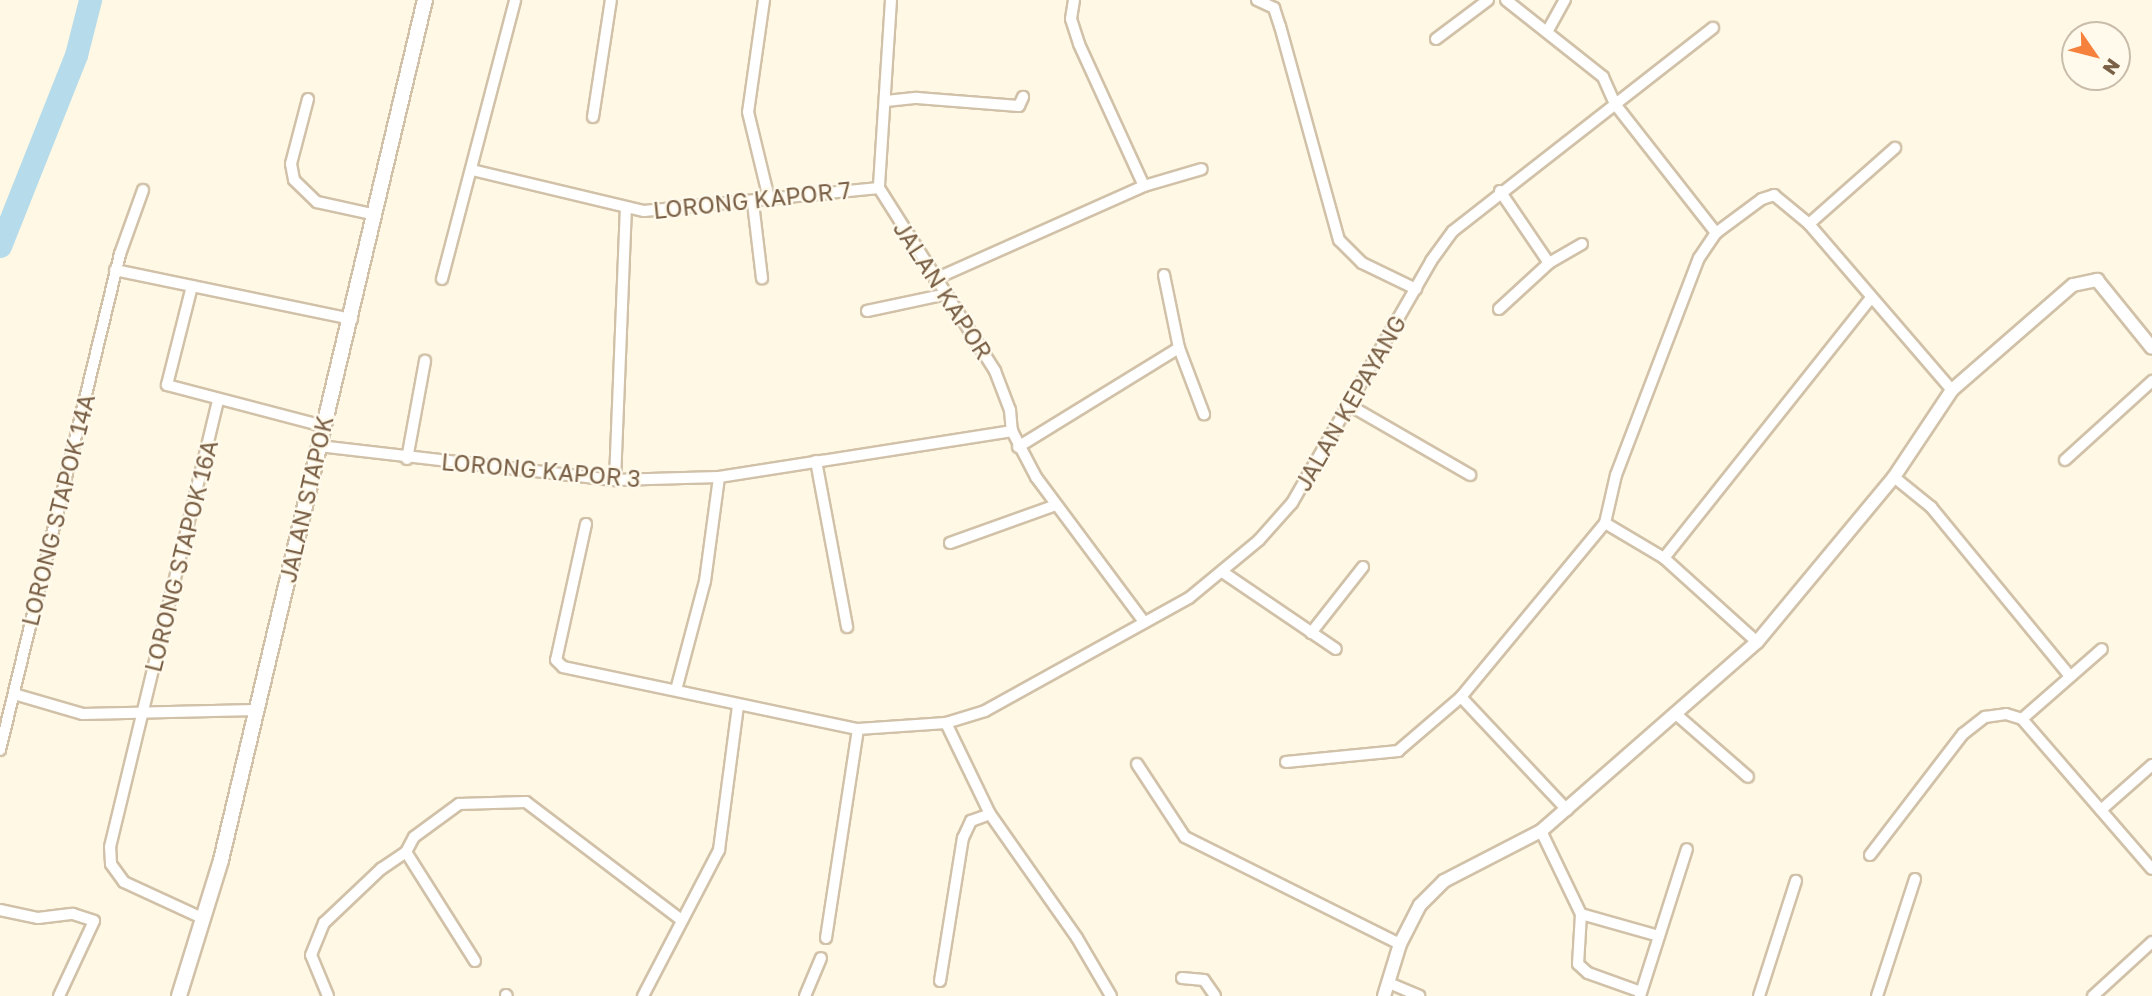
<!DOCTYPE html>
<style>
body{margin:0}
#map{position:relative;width:2152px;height:996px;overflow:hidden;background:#fef8e4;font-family:"Golos Text",sans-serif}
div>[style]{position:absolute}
.river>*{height:23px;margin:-11.5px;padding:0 11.5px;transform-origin:11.5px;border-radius:11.5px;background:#b6dbea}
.roads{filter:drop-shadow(2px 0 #d1c1a8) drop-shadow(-2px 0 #d1c1a8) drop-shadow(0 2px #d1c1a8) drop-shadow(0 -2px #d1c1a8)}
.minor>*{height:10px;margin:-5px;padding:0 5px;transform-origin:5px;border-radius:5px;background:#fff}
.tertiary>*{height:12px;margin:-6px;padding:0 6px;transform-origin:6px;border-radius:6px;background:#fff}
.secondary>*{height:14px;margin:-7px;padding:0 7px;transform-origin:7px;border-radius:7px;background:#fff}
span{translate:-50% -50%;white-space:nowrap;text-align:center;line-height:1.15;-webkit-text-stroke:5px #fffaec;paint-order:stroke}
.street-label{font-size:23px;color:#7a6046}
.north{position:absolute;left:2061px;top:21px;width:70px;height:70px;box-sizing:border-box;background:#fffaec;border:2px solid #cabcaa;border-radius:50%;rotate:125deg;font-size:19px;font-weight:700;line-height:28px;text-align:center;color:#7a6046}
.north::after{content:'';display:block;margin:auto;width:24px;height:32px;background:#f5813d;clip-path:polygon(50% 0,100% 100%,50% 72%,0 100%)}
</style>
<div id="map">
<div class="river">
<i style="left:0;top:246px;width:206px;rotate:-68.3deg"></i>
<i style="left:76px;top:55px;width:57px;rotate:-75.7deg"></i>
</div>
<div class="roads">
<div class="minor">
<i style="left:764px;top:0;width:113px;rotate:98.1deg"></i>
<i style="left:748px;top:112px;width:89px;rotate:76.4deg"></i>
<i style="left:891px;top:0;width:188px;rotate:93.7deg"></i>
<i style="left:879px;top:188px;width:217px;rotate:57.6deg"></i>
<i style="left:995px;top:371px;width:42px;rotate:69deg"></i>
<i style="left:1010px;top:410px;width:21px;rotate:85deg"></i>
<i style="left:1012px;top:431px;width:52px;rotate:62.4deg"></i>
<i style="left:1036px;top:477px;width:181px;rotate:53.3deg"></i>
<i style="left:1074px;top:0;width:19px;rotate:99deg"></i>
<i style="left:1071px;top:19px;width:26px;rotate:72deg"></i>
<i style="left:1079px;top:44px;width:156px;rotate:65.4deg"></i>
<i style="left:1257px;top:0;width:19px;rotate:25deg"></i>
<i style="left:1274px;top:8px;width:19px;rotate:72deg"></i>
<i style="left:1280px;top:26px;width:222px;rotate:74.6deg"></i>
<i style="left:1339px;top:240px;width:33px;rotate:45deg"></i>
<i style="left:1362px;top:263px;width:60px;rotate:25.7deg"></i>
<i style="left:1506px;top:0;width:124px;rotate:38.4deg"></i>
<i style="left:1603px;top:77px;width:30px;rotate:66deg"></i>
<i style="left:1615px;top:104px;width:164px;rotate:51.9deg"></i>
<i style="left:1547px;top:32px;width:37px;rotate:-61deg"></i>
<i style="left:1436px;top:39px;width:65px;rotate:-36.9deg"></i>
<i style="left:308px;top:99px;width:67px;rotate:104.7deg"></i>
<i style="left:291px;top:164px;width:16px;rotate:79deg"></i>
<i style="left:294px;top:180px;width:32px;rotate:44deg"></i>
<i style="left:317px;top:202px;width:60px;rotate:12.4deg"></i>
<i style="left:886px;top:101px;width:31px;rotate:-6deg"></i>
<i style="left:917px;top:98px;width:102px;rotate:4.5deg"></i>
<i style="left:1019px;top:106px;width:10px;rotate:-66deg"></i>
<i style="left:593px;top:117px;width:118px;rotate:-81.3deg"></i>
<i style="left:472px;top:170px;width:177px;rotate:13.4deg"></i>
<i style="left:644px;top:211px;width:236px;rotate:-5.6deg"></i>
<i style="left:1500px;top:191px;width:87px;rotate:55.8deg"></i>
<i style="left:1549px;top:263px;width:38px;rotate:-30deg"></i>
<i style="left:753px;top:203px;width:76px;rotate:83.2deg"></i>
<i style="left:1809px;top:224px;width:115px;rotate:-41.5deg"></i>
<i style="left:115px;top:270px;width:242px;rotate:11.7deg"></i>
<i style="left:1164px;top:275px;width:75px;rotate:78.4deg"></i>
<i style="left:1179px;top:348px;width:71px;rotate:69.3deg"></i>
<i style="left:442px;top:279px;width:288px;rotate:-75.3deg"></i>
<i style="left:935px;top:279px;width:229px;rotate:-24deg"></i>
<i style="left:1144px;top:186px;width:60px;rotate:-16.3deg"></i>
<i style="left:192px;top:286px;width:102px;rotate:104.2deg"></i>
<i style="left:167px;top:385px;width:161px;rotate:14.7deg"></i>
<i style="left:1499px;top:309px;width:68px;rotate:-42.6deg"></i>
<i style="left:867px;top:311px;width:81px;rotate:-12.1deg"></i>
<i style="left:1349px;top:405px;width:140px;rotate:30deg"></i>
<i style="left:319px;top:446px;width:298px;rotate:6.6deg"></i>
<i style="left:615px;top:480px;width:104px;rotate:-1.7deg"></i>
<i style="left:719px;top:477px;width:297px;rotate:-8.9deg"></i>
<i style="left:1018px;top:447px;width:189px;rotate:-31.6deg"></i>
<i style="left:407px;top:459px;width:100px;rotate:-79.6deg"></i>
<i style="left:2065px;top:460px;width:118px;rotate:-42.2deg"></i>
<i style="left:816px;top:461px;width:169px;rotate:79.4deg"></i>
<i style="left:1894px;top:477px;width:48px;rotate:39deg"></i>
<i style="left:1931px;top:507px;width:217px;rotate:50.6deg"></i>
<i style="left:615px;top:480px;width:272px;rotate:-87.7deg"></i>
<i style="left:1605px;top:523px;width:69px;rotate:30.7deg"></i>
<i style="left:1664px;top:558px;width:125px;rotate:42.1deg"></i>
<i style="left:586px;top:524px;width:139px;rotate:102.4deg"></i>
<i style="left:556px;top:660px;width:10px;rotate:45deg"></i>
<i style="left:563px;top:667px;width:301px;rotate:11.9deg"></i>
<i style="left:858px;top:729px;width:88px;rotate:-3.9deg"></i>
<i style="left:946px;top:723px;width:41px;rotate:-17.1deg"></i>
<i style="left:985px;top:711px;width:233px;rotate:-29deg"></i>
<i style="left:1189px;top:598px;width:91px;rotate:-39.6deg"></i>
<i style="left:1259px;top:540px;width:50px;rotate:-48.3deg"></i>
<i style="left:1292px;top:503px;width:279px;rotate:-60.1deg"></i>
<i style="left:1431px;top:261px;width:37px;rotate:-54deg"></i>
<i style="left:1453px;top:231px;width:330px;rotate:-38deg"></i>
<i style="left:950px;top:543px;width:113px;rotate:-19.7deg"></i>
<i style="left:1664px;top:558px;width:331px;rotate:-51.5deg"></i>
<i style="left:1224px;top:573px;width:135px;rotate:34.2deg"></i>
<i style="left:1311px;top:633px;width:84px;rotate:-51.8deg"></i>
<i style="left:676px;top:690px;width:113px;rotate:-75.1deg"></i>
<i style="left:705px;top:581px;width:105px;rotate:-82.3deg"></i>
<i style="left:14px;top:694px;width:72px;rotate:16.2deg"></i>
<i style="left:83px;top:714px;width:173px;rotate:-1.3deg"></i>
<i style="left:1461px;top:697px;width:155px;rotate:46.8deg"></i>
<i style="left:1677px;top:715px;width:94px;rotate:41.1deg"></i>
<i style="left:2022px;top:719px;width:198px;rotate:49.1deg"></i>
<i style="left:2022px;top:719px;width:106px;rotate:-41.2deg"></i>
<i style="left:946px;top:723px;width:101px;rotate:64.2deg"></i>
<i style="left:990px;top:814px;width:151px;rotate:54.9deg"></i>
<i style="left:1077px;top:938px;width:67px;rotate:59.6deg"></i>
<i style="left:0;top:750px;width:510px;rotate:-76.4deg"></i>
<i style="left:120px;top:254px;width:68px;rotate:-70.2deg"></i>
<i style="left:1286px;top:762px;width:113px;rotate:-5.6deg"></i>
<i style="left:1398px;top:751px;width:83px;rotate:-40.6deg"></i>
<i style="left:1461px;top:697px;width:226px;rotate:-50.4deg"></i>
<i style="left:1605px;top:523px;width:49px;rotate:-77.1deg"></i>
<i style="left:1616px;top:475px;width:232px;rotate:-69.1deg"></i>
<i style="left:1699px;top:258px;width:30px;rotate:-56deg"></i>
<i style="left:1716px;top:233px;width:57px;rotate:-36.5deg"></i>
<i style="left:1762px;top:199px;width:13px;rotate:-18deg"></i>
<i style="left:1774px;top:195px;width:45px;rotate:39.6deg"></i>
<i style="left:1809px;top:224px;width:219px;rotate:49.3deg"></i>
<i style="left:1137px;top:764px;width:87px;rotate:56.7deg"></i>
<i style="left:1185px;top:837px;width:240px;rotate:26.5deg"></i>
<i style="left:2101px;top:810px;width:68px;rotate:-41.4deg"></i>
<i style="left:1541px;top:831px;width:92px;rotate:64.3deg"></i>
<i style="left:1581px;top:914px;width:50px;rotate:93.4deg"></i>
<i style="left:1578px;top:964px;width:13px;rotate:42deg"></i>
<i style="left:1588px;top:973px;width:56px;rotate:19.7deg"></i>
<i style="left:406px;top:852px;width:129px;rotate:57.7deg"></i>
<i style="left:1870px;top:855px;width:153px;rotate:-52.5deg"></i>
<i style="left:1963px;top:734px;width:28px;rotate:-38deg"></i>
<i style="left:1985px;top:717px;width:21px;rotate:-8deg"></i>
<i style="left:2006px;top:714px;width:17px;rotate:17deg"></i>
<i style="left:0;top:910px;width:39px;rotate:12deg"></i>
<i style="left:38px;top:918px;width:35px;rotate:-7deg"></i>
<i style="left:73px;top:914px;width:22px;rotate:18deg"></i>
<i style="left:94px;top:921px;width:83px;rotate:115deg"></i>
<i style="left:1581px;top:914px;width:81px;rotate:15.8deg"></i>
<i style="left:202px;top:918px;width:86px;rotate:-155.2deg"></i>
<i style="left:124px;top:882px;width:22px;rotate:-126deg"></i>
<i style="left:111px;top:864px;width:17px;rotate:-93deg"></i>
<i style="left:110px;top:847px;width:458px;rotate:-76.4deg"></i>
<i style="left:826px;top:938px;width:211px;rotate:-81.3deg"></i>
<i style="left:1182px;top:978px;width:22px;rotate:5deg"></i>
<i style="left:1204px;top:980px;width:19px;rotate:55deg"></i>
<i style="left:940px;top:981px;width:145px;rotate:-80.9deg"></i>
<i style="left:963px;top:838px;width:19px;rotate:-65deg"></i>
<i style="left:971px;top:821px;width:20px;rotate:-20deg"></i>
<i style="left:1389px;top:983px;width:33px;rotate:23deg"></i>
<i style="left:506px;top:995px;width:1px;rotate:45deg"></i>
<i style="left:328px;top:996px;width:44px;rotate:-112.5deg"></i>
<i style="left:311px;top:955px;width:35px;rotate:-68deg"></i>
<i style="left:324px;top:923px;width:79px;rotate:-43.5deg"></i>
<i style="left:381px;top:869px;width:30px;rotate:-34deg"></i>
<i style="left:406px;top:852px;width:17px;rotate:-62deg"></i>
<i style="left:414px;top:837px;width:56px;rotate:-36.3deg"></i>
<i style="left:459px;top:804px;width:67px;rotate:-1.7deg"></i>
<i style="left:526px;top:802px;width:193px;rotate:37.2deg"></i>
<i style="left:643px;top:996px;width:165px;rotate:-62.5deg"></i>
<i style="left:719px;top:850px;width:146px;rotate:-82.5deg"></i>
<i style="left:805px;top:996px;width:41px;rotate:-67.2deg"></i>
<i style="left:1640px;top:996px;width:154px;rotate:-72.3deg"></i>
<i style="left:1759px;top:996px;width:121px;rotate:-72.2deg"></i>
<i style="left:1877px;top:996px;width:123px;rotate:-72deg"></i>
<i style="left:2093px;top:996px;width:80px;rotate:-42.5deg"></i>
</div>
<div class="tertiary">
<i style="left:1384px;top:996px;width:54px;rotate:-72.9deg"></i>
<i style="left:1400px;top:944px;width:44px;rotate:-62.9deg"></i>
<i style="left:1420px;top:905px;width:34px;rotate:-45deg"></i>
<i style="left:1444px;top:881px;width:109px;rotate:-27.3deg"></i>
<i style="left:1541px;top:831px;width:287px;rotate:-41.2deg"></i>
<i style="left:1757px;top:642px;width:214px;rotate:-50.3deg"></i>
<i style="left:1894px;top:477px;width:105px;rotate:-56.3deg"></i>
<i style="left:1952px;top:390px;width:160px;rotate:-41deg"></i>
<i style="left:2073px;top:285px;width:25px;rotate:-12deg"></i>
<i style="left:2097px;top:280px;width:87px;rotate:51deg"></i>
</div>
<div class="secondary">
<i style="left:179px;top:996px;width:142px;rotate:-72.8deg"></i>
<i style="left:221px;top:860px;width:884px;rotate:-76.66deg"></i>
</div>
</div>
<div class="street-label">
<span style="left:752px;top:200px;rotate:-6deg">LORONG KAPOR 7</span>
<span style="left:943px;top:290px;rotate:57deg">JALAN KAPOR</span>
<span style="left:1350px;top:403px;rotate:-60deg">JALAN KEPAYANG</span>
<span style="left:541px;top:470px;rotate:5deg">LORONG KAPOR 3</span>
<span style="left:306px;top:499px;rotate:-77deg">JALAN STAPOK</span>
<span style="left:58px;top:510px;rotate:-76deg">LORONG STAPOK 14A</span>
<span style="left:181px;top:556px;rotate:-76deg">LORONG STAPOK 16A</span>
</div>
<div class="north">N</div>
</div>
